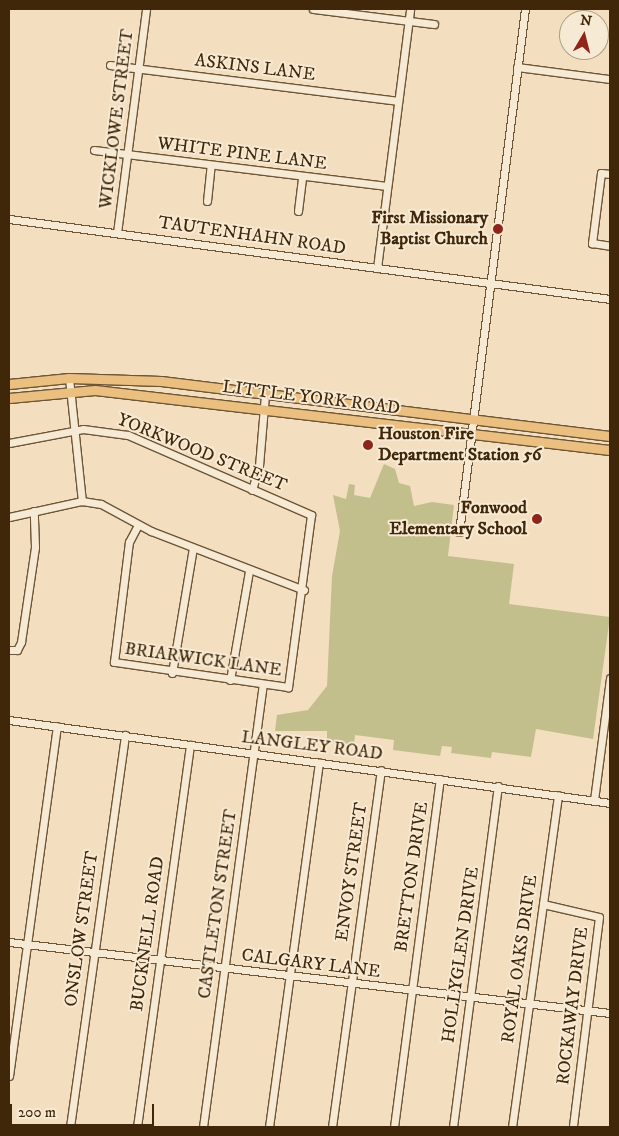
<!DOCTYPE html>
<style>
body{margin:0}
#map{position:relative;width:619px;height:1136px;overflow:hidden;background:#f3debf;font-family:"IM FELL DW Pica",serif}
div>[style]{position:absolute}
.green>*{inset:0;background:#c2bf8d}
.roads{filter:drop-shadow(1px 0 #6d5536) drop-shadow(-1px 0 #6d5536) drop-shadow(0 1px #6d5536) drop-shadow(0 -1px #6d5536)}
.minor>*{height:7px;margin:-3.5px;padding:0 3.5px;transform-origin:3.5px;border-radius:3.5px;background:#f7ead5}
.major>*{height:9px;margin:-4.5px;padding:0 4.5px;transform-origin:4.5px;border-radius:4.5px;background:#eabf80}
.dots>*{width:14px;height:14px;translate:-50% -50%;box-sizing:border-box;border:2px solid #f7ead5;border-radius:50%}
span{translate:-50% -50%;white-space:nowrap;text-align:center;line-height:1.15;-webkit-text-stroke:4px #f7ead5;paint-order:stroke}
.street-label{font-size:18px;color:#402709}
.poi-label{font-size:18px;color:#402709;font-weight:700}
.right{translate:-100% -50%;text-align:right}
.left{translate:0 -50%;text-align:left}
.frame{position:absolute;inset:0;border:10px solid #402709;pointer-events:none}
.north{position:absolute;left:559px;top:10px;width:50px;height:50px;box-sizing:border-box;background:#f7ead5;border:1px solid #ae9c83;border-radius:50%;rotate:8deg;font-size:14px;font-weight:700;line-height:20px;text-align:center;color:#402709}
.north::after{content:'';display:block;margin:auto;width:18px;height:22px;background:#8f2418;clip-path:polygon(50% 0,100% 100%,50% 72%,0 100%)}
.scale{position:absolute;left:10px;top:1104px;width:144px;height:22px;box-sizing:border-box;border:2px solid #402709;border-top:0;padding-left:6px;font-size:15px;line-height:18px;white-space:nowrap;color:#402709;-webkit-text-stroke:4px #f7ead5;paint-order:stroke}
</style>
<div id="map">
<div class="green">
<i style="clip-path:polygon(384px 464px,395px 469px,399px 483px,410px 486px,414px 506px,432px 502px,454px 505px,448px 556px,514px 564px,509px 604px,610px 617px,593px 739px,536px 729px,531px 757px,492px 752px,491px 758px,451px 753px,452px 747px,442px 746px,440px 756px,393px 750px,394px 740px,355px 735px,354px 745px,327px 741px,327px 731px,275px 731px,277px 715px,308px 710px,327px 686px,332px 576px,340px 531px,333px 495px,346px 499px,349px 484px,355px 485px,354px 495px,370px 498px)"></i>
</div>
<div class="roads">
<div class="minor">
<i style="left:313px;top:9px;width:122px;rotate:7.1deg"></i>
<i style="left:110px;top:65px;width:289px;rotate:7.1deg"></i>
<i style="left:517px;top:67px;width:94px;rotate:7.4deg"></i>
<i style="left:94px;top:150px;width:295px;rotate:7deg"></i>
<i style="left:610px;top:174px;width:9px;rotate:-174deg"></i>
<i style="left:601px;top:173px;width:71px;rotate:97.3deg"></i>
<i style="left:592px;top:243px;width:18px;rotate:9deg"></i>
<i style="left:207px;top:201px;width:36px;rotate:-84deg"></i>
<i style="left:298px;top:211px;width:34px;rotate:-83deg"></i>
<i style="left:9px;top:219px;width:606px;rotate:7.58deg"></i>
<i style="left:117px;top:233px;width:226px;rotate:-82.6deg"></i>
<i style="left:377px;top:268px;width:261px;rotate:-82.7deg"></i>
<i style="left:69px;top:378px;width:124px;rotate:84deg"></i>
<i style="left:9px;top:443px;width:75px;rotate:-10.7deg"></i>
<i style="left:83px;top:429px;width:45px;rotate:7.6deg"></i>
<i style="left:128px;top:435px;width:200px;rotate:23.6deg"></i>
<i style="left:311px;top:515px;width:174px;rotate:97.6deg"></i>
<i style="left:288px;top:687px;width:176px;rotate:-171.8deg"></i>
<i style="left:114px;top:662px;width:121px;rotate:-82.9deg"></i>
<i style="left:129px;top:542px;width:19px;rotate:-62deg"></i>
<i style="left:252px;top:490px;width:25px;rotate:-74deg"></i>
<i style="left:259px;top:466px;width:72px;rotate:-85.2deg"></i>
<i style="left:9px;top:517px;width:75px;rotate:-12.4deg"></i>
<i style="left:82px;top:501px;width:19px;rotate:9deg"></i>
<i style="left:101px;top:504px;width:57px;rotate:28.4deg"></i>
<i style="left:151px;top:531px;width:164px;rotate:21.1deg"></i>
<i style="left:459px;top:532px;width:527px;rotate:-82.81deg"></i>
<i style="left:9px;top:650px;width:8px"></i>
<i style="left:17px;top:650px;width:9px;rotate:-63deg"></i>
<i style="left:21px;top:642px;width:96px;rotate:-81.6deg"></i>
<i style="left:35px;top:547px;width:36px;rotate:-92deg"></i>
<i style="left:172px;top:673px;width:127px;rotate:-80.5deg"></i>
<i style="left:230px;top:680px;width:111px;rotate:-80.1deg"></i>
<i style="left:9px;top:720px;width:607px;rotate:7.86deg"></i>
<i style="left:594px;top:800px;width:123px;rotate:-82.5deg"></i>
<i style="left:543px;top:904px;width:57px;rotate:13.1deg"></i>
<i style="left:599px;top:917px;width:212px;rotate:97.1deg"></i>
<i style="left:9px;top:942px;width:605px;rotate:6.74deg"></i>
<i style="left:9px;top:1076px;width:353px;rotate:-82.2deg"></i>
<i style="left:70px;top:1127px;width:396px;rotate:-82deg"></i>
<i style="left:137px;top:1127px;width:386px;rotate:-82.1deg"></i>
<i style="left:203px;top:1127px;width:445px;rotate:-82.3deg"></i>
<i style="left:269px;top:1127px;width:368px;rotate:-82.2deg"></i>
<i style="left:332px;top:1127px;width:360px;rotate:-82.2deg"></i>
<i style="left:394px;top:1127px;width:351px;rotate:-82.5deg"></i>
<i style="left:453px;top:1127px;width:344px;rotate:-82.5deg"></i>
<i style="left:512px;top:1127px;width:335px;rotate:-82.1deg"></i>
</div>
<div class="major">
<i style="left:9px;top:384px;width:60px;rotate:-5.7deg"></i>
<i style="left:69px;top:378px;width:92px;rotate:1.9deg"></i>
<i style="left:161px;top:381px;width:452px;rotate:7deg"></i>
<i style="left:9px;top:398px;width:86px;rotate:-5.3deg"></i>
<i style="left:95px;top:390px;width:518px;rotate:6.65deg"></i>
</div>
</div>
<div class="dots">
<i style="left:498px;top:229px;background:#8f2418"></i>
<i style="left:368px;top:445px;background:#8f2418"></i>
<i style="left:537px;top:519px;background:#8f2418"></i>
</div>
<div class="street-label">
<span style="left:255px;top:68px;rotate:7deg">ASKINS LANE</span>
<span style="left:117px;top:119px;rotate:-83deg">WICKLOWE STREET</span>
<span style="left:242px;top:154px;rotate:7deg">WHITE PINE LANE</span>
<span style="left:252px;top:236px;rotate:8deg">TAUTENHAHN ROAD</span>
<span style="left:311px;top:398px;rotate:7deg">LITTLE YORK ROAD</span>
<span style="left:202px;top:453px;rotate:22deg">YORKWOOD STREET</span>
<span style="left:203px;top:660px;rotate:8deg">BRIARWICK LANE</span>
<span style="left:312px;top:746px;rotate:7deg">LANGLEY ROAD</span>
<span style="left:352px;top:872px;rotate:-82deg">ENVOY STREET</span>
<span style="left:412px;top:877px;rotate:-82deg">BRETTON DRIVE</span>
<span style="left:218px;top:904px;rotate:-82deg">CASTLETON STREET</span>
<span style="left:82px;top:929px;rotate:-82deg">ONSLOW STREET</span>
<span style="left:148px;top:934px;rotate:-82deg">BUCKNELL ROAD</span>
<span style="left:461px;top:955px;rotate:-82deg">HOLLYGLEN DRIVE</span>
<span style="left:520px;top:959px;rotate:-82deg">ROYAL OAKS DRIVE</span>
<span style="left:311px;top:964px;rotate:7deg">CALGARY LANE</span>
<span style="left:573px;top:1006px;rotate:-83deg">ROCKAWAY DRIVE</span>
</div>
<div class="poi-label">
<span class="right" style="left:488px;top:229px">First Missionary<br>Baptist Church</span>
<span class="left" style="left:378px;top:445px">Houston Fire<br>Department Station 56</span>
<span class="right" style="left:527px;top:519px">Fonwood<br>Elementary School</span>
</div>
<div class="frame"></div>
<div class="north">N</div>
<div class="scale">200 m</div>
</div>
